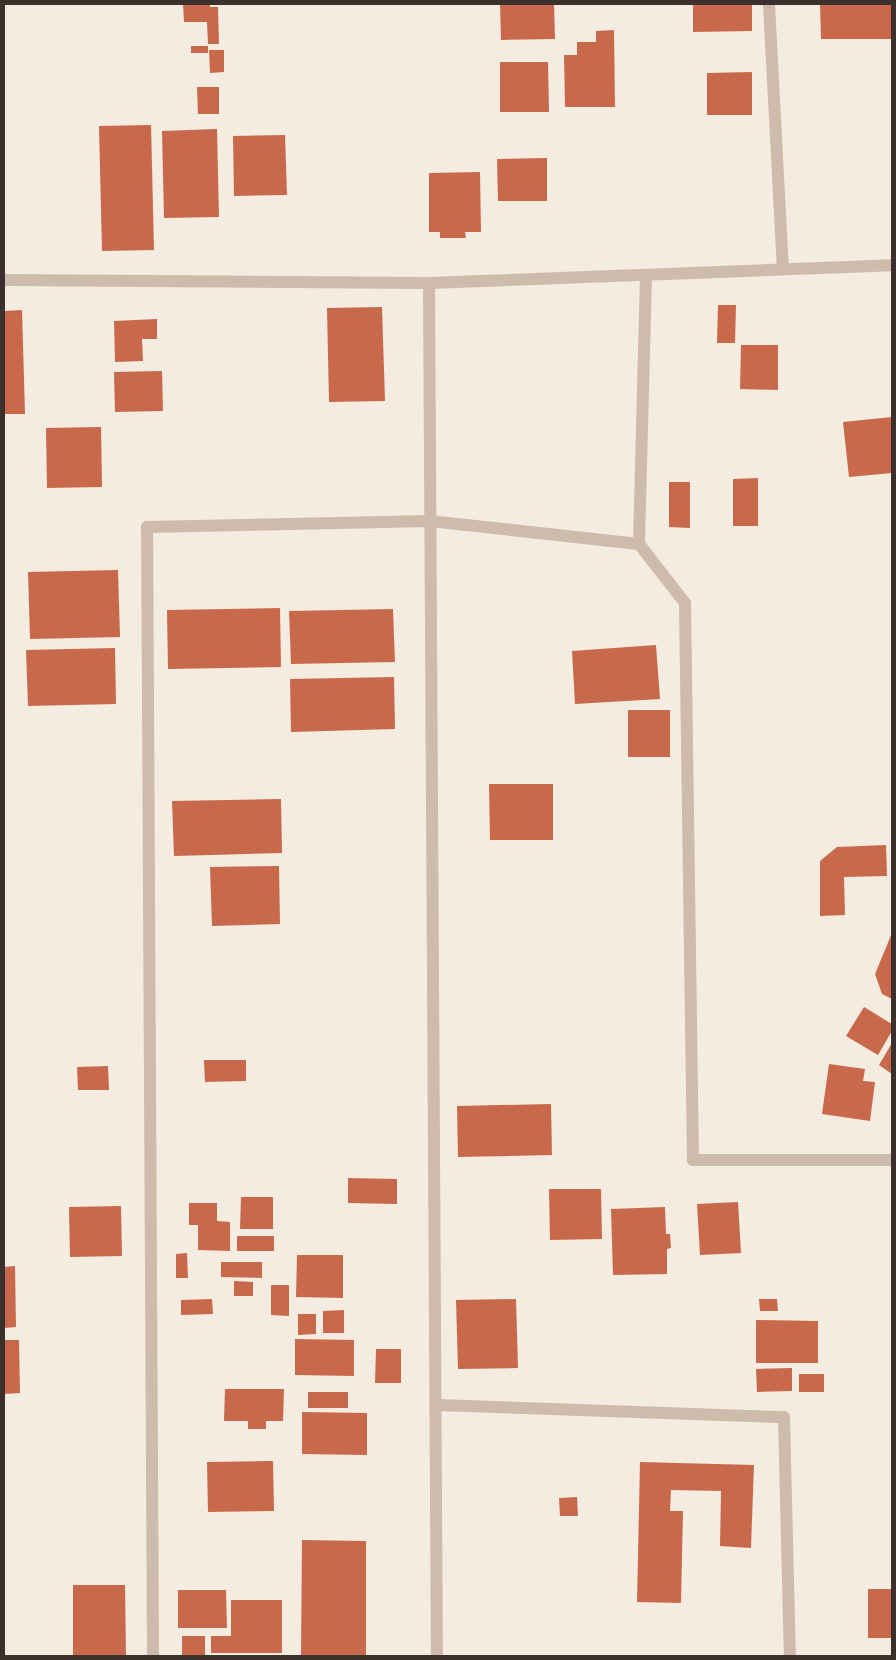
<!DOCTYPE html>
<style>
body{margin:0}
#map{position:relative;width:896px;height:1660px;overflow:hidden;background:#f4ebe1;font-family:Roboto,sans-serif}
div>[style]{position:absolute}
.building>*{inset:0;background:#c8694b}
.street>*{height:12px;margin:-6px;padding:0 6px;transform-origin:6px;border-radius:6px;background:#cdbbac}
span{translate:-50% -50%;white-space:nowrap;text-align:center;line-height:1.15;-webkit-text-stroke:4px #fbf5ee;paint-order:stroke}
.frame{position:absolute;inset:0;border:5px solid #3b302b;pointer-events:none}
</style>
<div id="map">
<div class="building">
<i style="clip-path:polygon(183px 4px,210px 4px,210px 7px,218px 7px,219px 44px,208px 44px,207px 22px,184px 22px)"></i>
<i style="clip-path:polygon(500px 4px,554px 4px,555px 39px,501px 40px)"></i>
<i style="clip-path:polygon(693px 4px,752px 4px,752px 31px,693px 32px)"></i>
<i style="clip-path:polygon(820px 4px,892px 4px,892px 39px,821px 39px)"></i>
<i style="clip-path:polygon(614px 30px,615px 107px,565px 107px,564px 55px,577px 55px,577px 42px,596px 42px,596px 31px)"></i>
<i style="clip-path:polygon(191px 46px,208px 46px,208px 53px,191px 53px)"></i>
<i style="clip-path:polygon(209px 50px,224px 50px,224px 72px,210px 73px)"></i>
<i style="clip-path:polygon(500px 62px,548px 62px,549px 112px,500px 112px)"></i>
<i style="clip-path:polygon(752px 72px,752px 115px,707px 115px,707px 73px)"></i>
<i style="clip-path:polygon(197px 87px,219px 87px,219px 114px,198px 114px)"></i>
<i style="clip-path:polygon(151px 125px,154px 250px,102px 251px,99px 126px)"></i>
<i style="clip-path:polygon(217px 129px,219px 217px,164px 218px,162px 131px)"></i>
<i style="clip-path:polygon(285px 135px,287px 195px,234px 196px,233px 136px)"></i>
<i style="clip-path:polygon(547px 158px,547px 201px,498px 201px,497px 159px)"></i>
<i style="clip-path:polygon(480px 172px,481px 232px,465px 232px,466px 238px,440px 238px,440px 232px,429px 232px,429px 173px)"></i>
<i style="clip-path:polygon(718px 305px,736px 305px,735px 343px,717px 343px)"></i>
<i style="clip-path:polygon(382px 307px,385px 401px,329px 402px,327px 308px)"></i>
<i style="clip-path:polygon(22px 310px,25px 414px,4px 414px,4px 311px)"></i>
<i style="clip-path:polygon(157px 319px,157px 339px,142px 339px,143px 361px,115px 362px,114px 321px)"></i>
<i style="clip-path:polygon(741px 345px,778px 345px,778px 390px,740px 389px)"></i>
<i style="clip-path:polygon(162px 371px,163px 411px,115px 412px,114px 372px)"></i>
<i style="clip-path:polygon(892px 417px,892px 473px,849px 477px,843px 422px)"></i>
<i style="clip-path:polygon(101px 427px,102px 487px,47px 488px,46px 428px)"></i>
<i style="clip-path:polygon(758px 478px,758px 526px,733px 526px,733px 479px)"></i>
<i style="clip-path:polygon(669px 482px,690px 482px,690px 528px,669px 527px)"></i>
<i style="clip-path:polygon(118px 570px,120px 637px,30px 639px,28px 572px)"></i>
<i style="clip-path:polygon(280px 608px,281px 667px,168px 669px,167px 610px)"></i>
<i style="clip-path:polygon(393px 609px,395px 662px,291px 664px,289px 611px)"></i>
<i style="clip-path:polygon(656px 645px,660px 699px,575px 704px,572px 651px)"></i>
<i style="clip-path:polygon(115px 648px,116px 704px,28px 706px,26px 650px)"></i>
<i style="clip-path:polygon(394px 677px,395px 729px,291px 732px,290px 679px)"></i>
<i style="clip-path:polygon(628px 710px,670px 710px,670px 757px,628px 757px)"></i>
<i style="clip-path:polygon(489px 784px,553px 784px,553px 840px,490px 840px)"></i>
<i style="clip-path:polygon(281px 799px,282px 853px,174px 856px,172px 801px)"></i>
<i style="clip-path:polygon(886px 845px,887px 876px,844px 877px,845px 915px,820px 916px,820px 861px,837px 847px)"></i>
<i style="clip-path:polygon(279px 866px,280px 924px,212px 926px,210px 867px)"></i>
<i style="clip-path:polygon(892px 933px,892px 999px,882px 994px,875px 974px)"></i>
<i style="clip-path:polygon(864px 1007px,892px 1024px,892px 1031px,878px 1055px,846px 1036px)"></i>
<i style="clip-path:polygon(892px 1043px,892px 1074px,879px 1065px)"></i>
<i style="clip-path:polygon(204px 1060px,246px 1060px,246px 1081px,205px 1082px)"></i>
<i style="clip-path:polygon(829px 1064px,865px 1069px,863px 1081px,875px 1082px,870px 1121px,822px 1114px)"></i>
<i style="clip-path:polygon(108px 1066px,109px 1090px,78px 1090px,77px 1067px)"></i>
<i style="clip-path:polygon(551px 1104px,552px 1155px,458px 1157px,457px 1106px)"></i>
<i style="clip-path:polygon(348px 1178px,397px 1179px,397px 1204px,348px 1203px)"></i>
<i style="clip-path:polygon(549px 1189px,601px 1189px,602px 1239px,550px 1240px)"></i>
<i style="clip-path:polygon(241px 1197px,273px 1197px,273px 1229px,240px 1229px)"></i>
<i style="clip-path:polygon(738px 1202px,741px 1253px,700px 1255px,697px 1204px)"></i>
<i style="clip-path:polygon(189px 1203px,217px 1203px,217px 1221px,230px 1222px,230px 1251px,198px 1250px,198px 1225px,189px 1225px)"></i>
<i style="clip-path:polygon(121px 1206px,122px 1256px,70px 1257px,69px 1207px)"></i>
<i style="clip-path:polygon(665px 1207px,666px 1234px,670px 1234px,671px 1248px,667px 1249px,667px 1274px,613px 1275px,611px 1209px)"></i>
<i style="clip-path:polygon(237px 1236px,274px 1236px,274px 1251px,237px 1251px)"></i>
<i style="clip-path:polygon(187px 1253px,188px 1278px,176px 1278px,176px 1254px)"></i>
<i style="clip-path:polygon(297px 1255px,343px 1255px,343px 1298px,296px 1297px)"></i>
<i style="clip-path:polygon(221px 1262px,262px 1262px,262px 1278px,221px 1277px)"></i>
<i style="clip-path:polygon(15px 1266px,16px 1327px,4px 1328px,4px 1267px)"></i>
<i style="clip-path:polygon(234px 1281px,253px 1282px,253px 1296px,234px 1296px)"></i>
<i style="clip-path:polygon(271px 1285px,289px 1285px,289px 1316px,271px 1315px)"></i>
<i style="clip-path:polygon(212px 1299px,213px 1314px,181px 1315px,181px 1300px)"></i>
<i style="clip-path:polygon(516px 1299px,518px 1368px,458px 1369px,456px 1300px)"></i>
<i style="clip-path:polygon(759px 1299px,777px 1299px,778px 1311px,760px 1311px)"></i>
<i style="clip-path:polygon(344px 1310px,344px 1333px,323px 1333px,323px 1311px)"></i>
<i style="clip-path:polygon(298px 1314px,316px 1314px,316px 1334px,298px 1335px)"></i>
<i style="clip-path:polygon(756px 1320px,818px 1321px,818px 1363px,756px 1363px)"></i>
<i style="clip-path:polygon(295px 1339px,354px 1340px,354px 1376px,295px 1375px)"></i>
<i style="clip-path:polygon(4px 1340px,19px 1340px,20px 1393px,4px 1394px)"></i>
<i style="clip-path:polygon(376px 1349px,401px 1349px,401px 1383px,375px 1383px)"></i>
<i style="clip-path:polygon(792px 1368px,792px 1391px,757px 1392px,756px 1369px)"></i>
<i style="clip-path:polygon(799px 1374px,824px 1374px,824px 1392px,799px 1392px)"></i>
<i style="clip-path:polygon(225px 1389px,284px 1389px,283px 1421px,266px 1421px,266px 1429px,248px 1429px,248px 1421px,224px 1421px)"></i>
<i style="clip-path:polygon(308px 1392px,348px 1392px,348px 1408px,308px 1408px)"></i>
<i style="clip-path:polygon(302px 1412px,367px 1413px,367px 1455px,302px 1454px)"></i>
<i style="clip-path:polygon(273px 1461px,274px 1511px,208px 1512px,207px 1462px)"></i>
<i style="clip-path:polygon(640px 1462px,754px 1465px,751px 1548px,720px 1546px,721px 1491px,671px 1490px,670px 1511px,683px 1511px,681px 1603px,637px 1602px)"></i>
<i style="clip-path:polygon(577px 1497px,578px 1516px,560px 1516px,559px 1498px)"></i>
<i style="clip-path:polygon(302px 1540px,366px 1541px,366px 1656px,301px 1656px)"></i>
<i style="clip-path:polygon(73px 1585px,125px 1585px,126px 1656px,73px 1656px)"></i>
<i style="clip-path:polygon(868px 1589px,892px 1589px,892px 1638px,868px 1638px)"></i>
<i style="clip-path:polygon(178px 1590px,226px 1590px,227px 1628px,178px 1628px)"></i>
<i style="clip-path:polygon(231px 1600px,282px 1600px,282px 1653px,211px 1653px,211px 1636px,231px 1636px)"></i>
<i style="clip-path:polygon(182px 1636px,205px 1636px,205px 1656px,182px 1656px)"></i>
</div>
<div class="street">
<i style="left:769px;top:4px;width:265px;rotate:87deg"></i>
<i style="left:646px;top:275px;width:269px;rotate:91.5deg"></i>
<i style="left:639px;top:544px;width:75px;rotate:52.1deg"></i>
<i style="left:685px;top:603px;width:557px;rotate:89.18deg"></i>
<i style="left:693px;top:1160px;width:199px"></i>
<i style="left:4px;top:280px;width:425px;rotate:0.4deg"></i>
<i style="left:429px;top:283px;width:463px;rotate:-2.2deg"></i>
<i style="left:429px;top:283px;width:1373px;rotate:89.67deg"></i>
<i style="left:436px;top:1405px;width:348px;rotate:2deg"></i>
<i style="left:784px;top:1417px;width:239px;rotate:88.6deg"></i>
<i style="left:153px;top:1656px;width:1129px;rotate:-90.3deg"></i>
<i style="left:147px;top:527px;width:283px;rotate:-1.2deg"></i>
<i style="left:430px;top:521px;width:210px;rotate:6.3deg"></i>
</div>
<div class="frame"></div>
</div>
